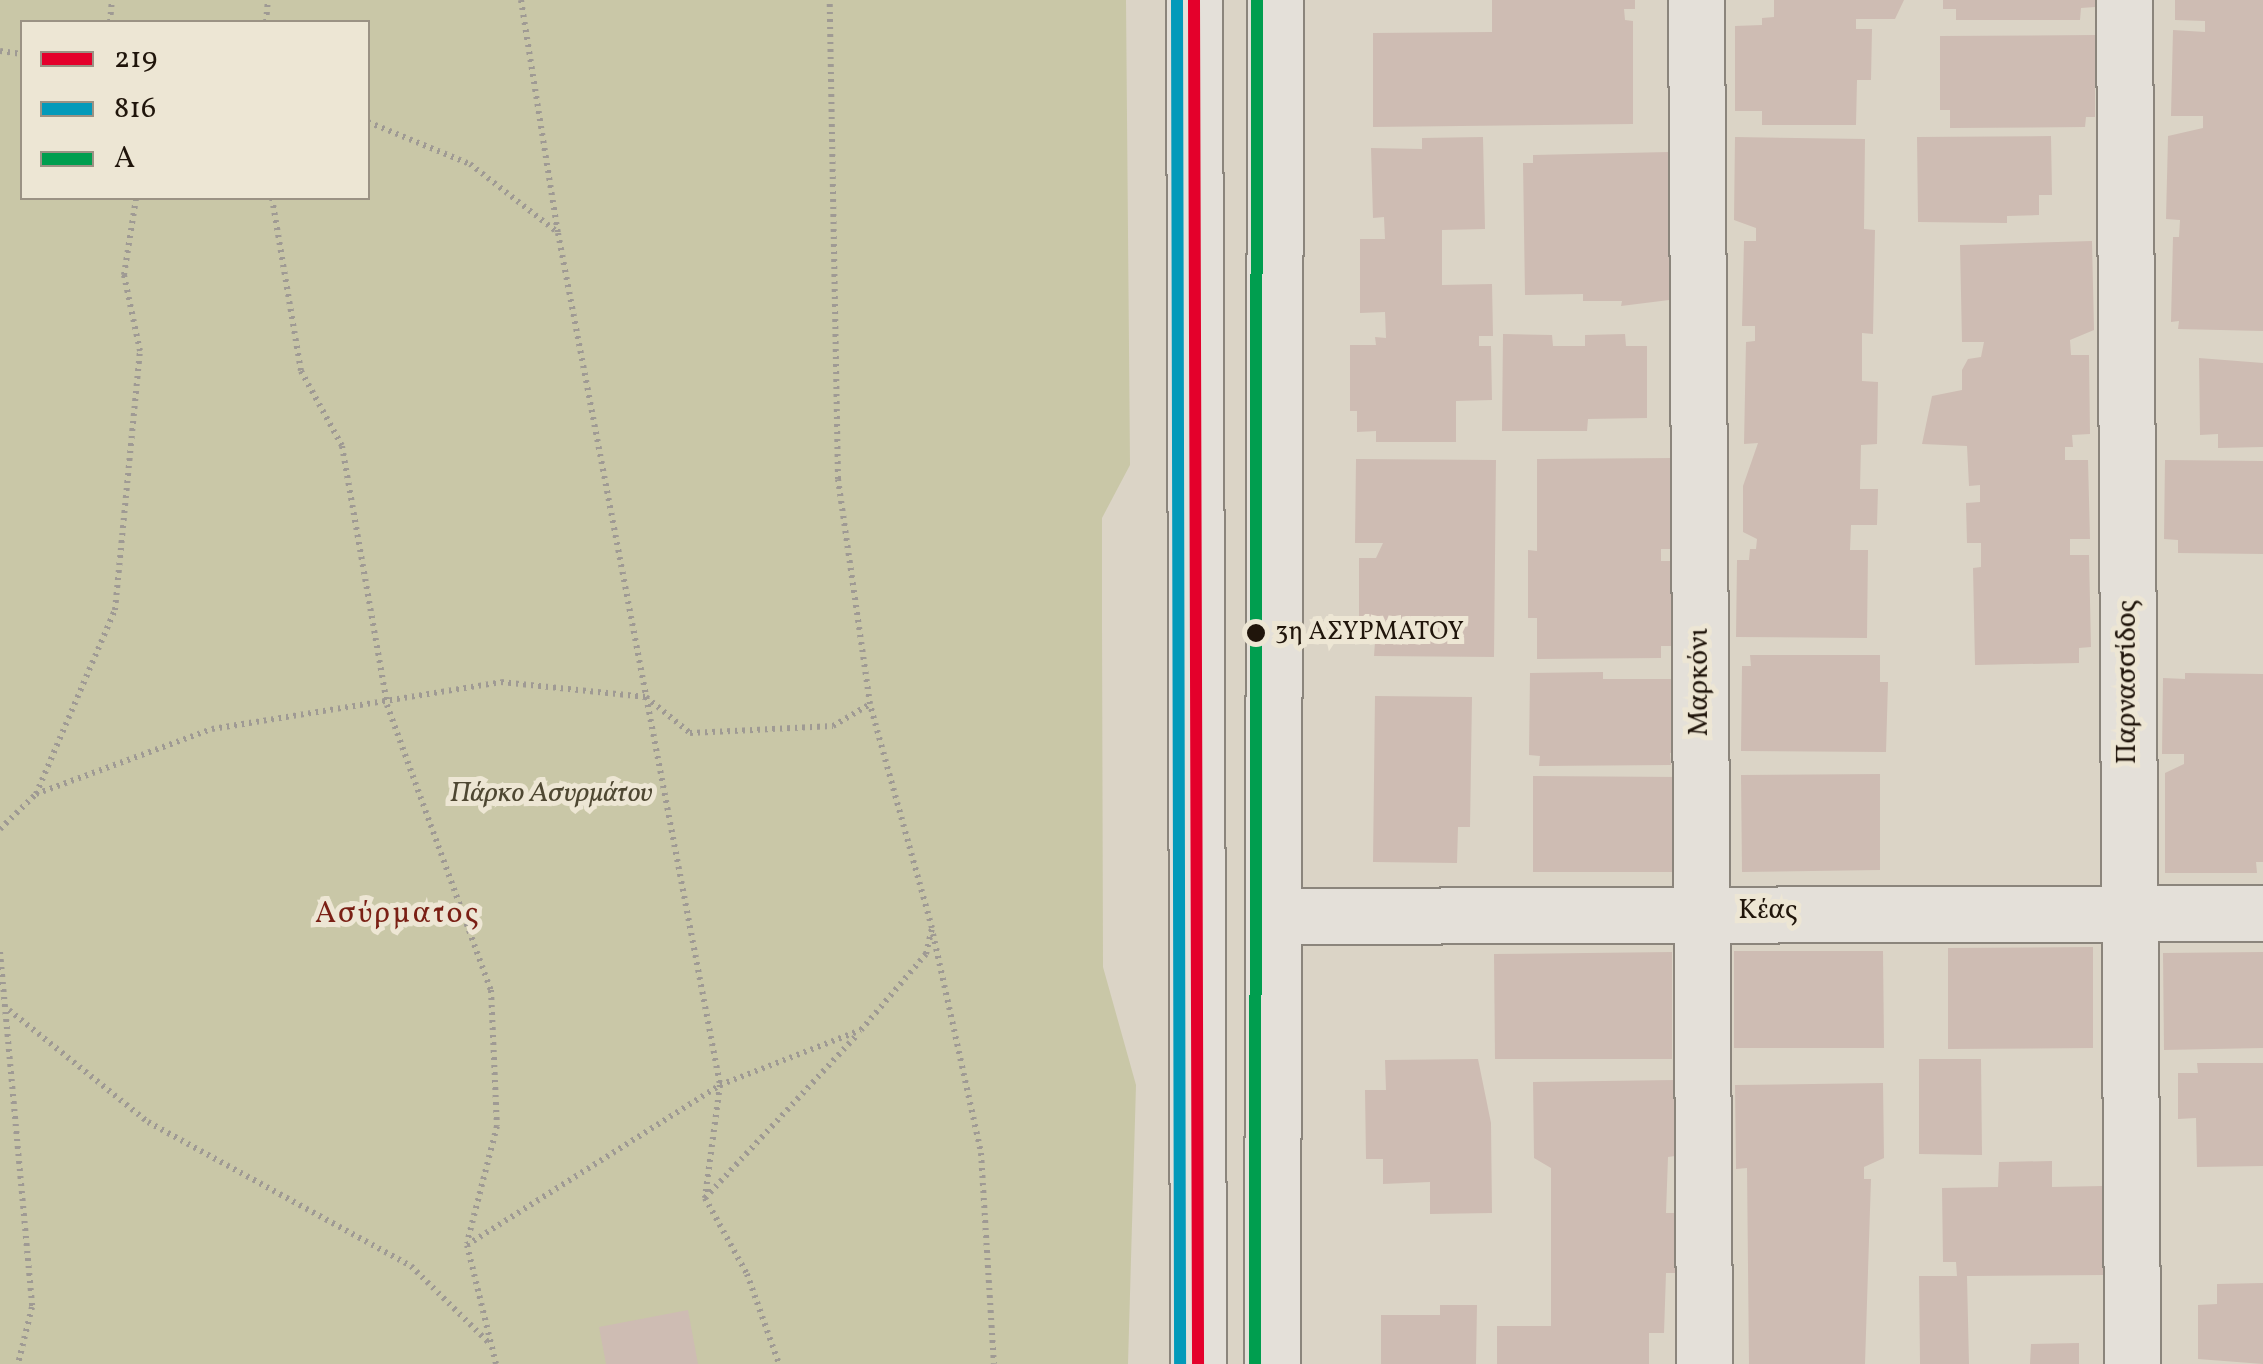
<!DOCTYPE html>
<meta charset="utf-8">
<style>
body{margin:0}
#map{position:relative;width:2263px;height:1364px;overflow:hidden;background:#dbd4c6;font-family:Vollkorn,serif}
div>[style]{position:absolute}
.green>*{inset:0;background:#c9c7a7}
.building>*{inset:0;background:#cebcb3}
.path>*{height:6px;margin-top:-3px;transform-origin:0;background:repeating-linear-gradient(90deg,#9f9a94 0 2.5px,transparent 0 7.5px)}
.roads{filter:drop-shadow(2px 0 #8b857c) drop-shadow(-2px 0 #8b857c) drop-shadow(0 2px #8b857c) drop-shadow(0 -2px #8b857c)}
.minor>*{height:55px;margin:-27.5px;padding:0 27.5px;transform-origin:27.5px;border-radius:27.5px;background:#e4e0d9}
.bus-1>*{height:12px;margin:-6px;padding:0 6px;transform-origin:6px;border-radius:6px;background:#e4002b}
.bus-2>*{height:12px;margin:-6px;padding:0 6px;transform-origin:6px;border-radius:6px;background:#039aba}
.bus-3>*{height:12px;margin:-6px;padding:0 6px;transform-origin:6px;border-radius:6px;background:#009e4f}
.dots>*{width:28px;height:28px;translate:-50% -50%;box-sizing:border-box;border:5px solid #ede6d4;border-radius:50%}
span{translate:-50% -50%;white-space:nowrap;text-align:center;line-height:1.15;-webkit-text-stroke:10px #ede6d4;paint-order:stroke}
.bus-label{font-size:26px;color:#20150b}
.left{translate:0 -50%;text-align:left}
.street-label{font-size:28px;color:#20150b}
.park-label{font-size:28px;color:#4e4732;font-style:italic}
.neighbourhood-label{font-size:30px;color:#7a1f14;letter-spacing:2.5px}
.legend{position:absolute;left:20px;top:20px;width:350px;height:180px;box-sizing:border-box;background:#ede6d4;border:2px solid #9b9284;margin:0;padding:12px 18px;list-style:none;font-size:30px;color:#20150b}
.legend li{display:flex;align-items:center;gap:20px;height:50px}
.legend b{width:50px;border:2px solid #9b9284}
</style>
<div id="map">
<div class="green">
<i style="clip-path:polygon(evenodd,0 0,1126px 0,1130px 465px,1102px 518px,1102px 620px,1103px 967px,1136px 1085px,1128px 1364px,0 1364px,0 0,22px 22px,368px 22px,368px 198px,22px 198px,22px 22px)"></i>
</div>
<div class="building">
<i style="clip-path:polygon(1492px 0,1635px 0,1635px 9px,1624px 9px,1625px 20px,1633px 21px,1633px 124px,1373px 127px,1373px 33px,1492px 32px)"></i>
<i style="clip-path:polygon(1774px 0,1904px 0,1895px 19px,1856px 19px,1856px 29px,1872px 29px,1871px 80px,1857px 80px,1856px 125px,1762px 125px,1762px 111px,1735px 111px,1735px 26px,1762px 25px,1762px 18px,1774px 17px)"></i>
<i style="clip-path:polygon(1943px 0,2095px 0,2095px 7px,2081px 8px,2080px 20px,1956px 20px,1956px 9px,1943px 9px)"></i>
<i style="clip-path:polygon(2175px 0,2263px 0,2263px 331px,2178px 329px,2179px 321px,2171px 322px,2173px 237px,2179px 237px,2180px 220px,2166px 219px,2168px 136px,2203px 128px,2203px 116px,2171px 116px,2173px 30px,2205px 32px,2205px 21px,2175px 20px)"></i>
<i style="clip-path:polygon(2095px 35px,2095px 117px,2086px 117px,2085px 127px,1950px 128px,1950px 110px,1940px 110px,1940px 36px)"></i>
<i style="clip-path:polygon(2051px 136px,2052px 195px,2039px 195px,2039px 215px,2007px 216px,2007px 223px,1918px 222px,1917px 137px)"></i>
<i style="clip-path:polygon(1483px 137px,1485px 229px,1442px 230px,1442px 285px,1492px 284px,1493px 336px,1479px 336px,1479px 346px,1491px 346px,1492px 400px,1456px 401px,1456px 442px,1376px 442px,1376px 431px,1357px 432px,1357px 411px,1350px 411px,1350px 345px,1376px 345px,1375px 337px,1386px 338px,1385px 312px,1360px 313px,1360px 239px,1385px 239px,1384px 217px,1373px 218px,1371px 148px,1422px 149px,1422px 138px)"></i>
<i style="clip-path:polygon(1735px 137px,1865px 139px,1864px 229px,1875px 230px,1873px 334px,1862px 333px,1862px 381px,1878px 382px,1877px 444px,1861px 445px,1860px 489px,1878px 489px,1877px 525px,1851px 525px,1850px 550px,1868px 550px,1867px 638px,1736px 637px,1737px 560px,1749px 560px,1750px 549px,1756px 549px,1757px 539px,1743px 532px,1743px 486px,1758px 443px,1744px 444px,1746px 342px,1755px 341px,1755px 326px,1742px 326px,1744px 241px,1756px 241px,1756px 228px,1734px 220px)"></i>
<i style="clip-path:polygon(1669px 152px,1669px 160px,1675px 160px,1677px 299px,1621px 306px,1622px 301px,1583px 301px,1583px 294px,1525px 295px,1523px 163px,1533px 163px,1533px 155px)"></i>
<i style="clip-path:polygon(2092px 241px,2094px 330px,2070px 340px,2071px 355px,2089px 355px,2090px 434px,2072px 435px,2073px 447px,2065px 447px,2065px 460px,2088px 460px,2090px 539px,2070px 539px,2070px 555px,2089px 555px,2091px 647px,2079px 648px,2079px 663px,1975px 665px,1973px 568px,1981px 567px,1981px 543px,1967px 543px,1966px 503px,1980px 502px,1980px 485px,1969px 486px,1967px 446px,1922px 444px,1932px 396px,1962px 390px,1962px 370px,1968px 359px,1981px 357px,1984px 342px,1962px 342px,1960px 245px)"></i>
<i style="clip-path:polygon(1503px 334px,1552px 335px,1553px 346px,1585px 346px,1585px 335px,1625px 334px,1626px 346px,1647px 346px,1647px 418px,1588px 419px,1587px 431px,1502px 431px)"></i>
<i style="clip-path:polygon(2199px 358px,2263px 363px,2263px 447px,2218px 448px,2218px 434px,2200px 435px)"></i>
<i style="clip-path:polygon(1672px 458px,1673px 549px,1661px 549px,1661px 561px,1676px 561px,1677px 646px,1661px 646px,1661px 658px,1537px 659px,1537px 618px,1528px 618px,1528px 550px,1537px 551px,1537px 459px)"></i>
<i style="clip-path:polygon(1356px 459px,1496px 460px,1494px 657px,1374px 656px,1375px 642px,1359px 641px,1359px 558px,1376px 558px,1383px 543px,1355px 543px)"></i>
<i style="clip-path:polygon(2165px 460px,2263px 461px,2263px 554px,2178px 553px,2178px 540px,2164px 539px)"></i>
<i style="clip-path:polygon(1750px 655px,1880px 655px,1880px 682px,1888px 682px,1886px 752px,1741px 751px,1742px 666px,1751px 666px)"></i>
<i style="clip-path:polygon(1603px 672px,1603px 679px,1677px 679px,1677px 753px,1670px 753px,1671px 765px,1539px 766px,1540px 756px,1529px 755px,1530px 673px)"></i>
<i style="clip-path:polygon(2185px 673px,2263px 674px,2263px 862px,2256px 862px,2257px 873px,2165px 873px,2165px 773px,2184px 764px,2184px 754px,2162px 754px,2163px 678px,2185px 679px)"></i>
<i style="clip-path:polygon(1375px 696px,1472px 697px,1470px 827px,1458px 827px,1457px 863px,1373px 862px)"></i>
<i style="clip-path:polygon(1880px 774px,1880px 870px,1742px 872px,1741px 775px)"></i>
<i style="clip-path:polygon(1533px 776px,1679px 777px,1679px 872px,1533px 872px)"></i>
<i style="clip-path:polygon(2093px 947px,2093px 1048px,1948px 1049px,1948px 948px)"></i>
<i style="clip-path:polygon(1734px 951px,1883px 951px,1884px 1048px,1734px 1048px)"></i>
<i style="clip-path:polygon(1672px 952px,1672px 1059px,1495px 1059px,1494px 954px)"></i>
<i style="clip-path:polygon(2263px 952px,2263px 1048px,2164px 1050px,2163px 953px)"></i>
<i style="clip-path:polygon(1478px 1059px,1491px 1123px,1492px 1213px,1430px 1214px,1430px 1182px,1383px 1184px,1383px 1159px,1366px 1159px,1365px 1090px,1386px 1090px,1385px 1060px)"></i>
<i style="clip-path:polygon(1919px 1059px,1981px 1059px,1982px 1155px,1919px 1154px)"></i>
<i style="clip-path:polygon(2197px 1063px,2263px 1063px,2263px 1166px,2197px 1167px,2196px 1118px,2178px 1119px,2178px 1073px,2198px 1073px)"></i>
<i style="clip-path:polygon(1675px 1080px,1675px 1156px,1668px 1157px,1666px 1213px,1678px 1213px,1677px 1273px,1666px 1273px,1664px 1333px,1649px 1333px,1649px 1364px,1497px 1364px,1497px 1326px,1551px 1326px,1551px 1168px,1534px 1158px,1533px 1082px)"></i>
<i style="clip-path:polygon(1883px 1083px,1884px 1158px,1864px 1167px,1864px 1179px,1871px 1179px,1865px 1364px,1749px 1364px,1747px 1168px,1736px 1169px,1735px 1085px)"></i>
<i style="clip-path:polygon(2052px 1161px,2052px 1187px,2102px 1186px,2104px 1275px,1967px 1276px,1969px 1364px,1920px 1364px,1919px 1276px,1957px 1276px,1956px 1262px,1943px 1262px,1942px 1188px,1998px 1187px,1999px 1162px)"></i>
<i style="clip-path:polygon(2263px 1283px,2263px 1364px,2198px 1359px,2198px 1305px,2217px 1304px,2217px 1284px)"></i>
<i style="clip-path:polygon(1440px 1305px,1477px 1305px,1476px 1364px,1381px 1364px,1381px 1315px,1440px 1315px)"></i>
<i style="clip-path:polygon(688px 1310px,698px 1364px,606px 1364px,599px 1327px)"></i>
<i style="clip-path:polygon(2079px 1343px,2079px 1364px,2030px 1364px,2031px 1344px)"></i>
</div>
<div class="path">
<i style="left:521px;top:0;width:236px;rotate:81deg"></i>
<i style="left:558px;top:233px;width:867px;rotate:79.23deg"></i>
<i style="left:720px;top:1085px;width:114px;rotate:97.6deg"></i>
<i style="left:705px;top:1198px;width:87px;rotate:61.1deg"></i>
<i style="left:747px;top:1274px;width:96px;rotate:70.4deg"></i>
<i style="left:110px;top:22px;width:22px;rotate:-85deg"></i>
<i style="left:266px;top:22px;width:22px;rotate:-85deg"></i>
<i style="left:0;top:51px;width:22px;rotate:8deg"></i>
<i style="left:368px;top:122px;width:110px;rotate:22.4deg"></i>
<i style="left:470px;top:164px;width:110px;rotate:38deg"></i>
<i style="left:272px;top:198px;width:175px;rotate:80.5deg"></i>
<i style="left:301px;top:371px;width:85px;rotate:61.3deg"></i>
<i style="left:342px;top:446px;width:263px;rotate:80.1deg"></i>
<i style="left:387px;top:705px;width:303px;rotate:70deg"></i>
<i style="left:491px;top:990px;width:136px;rotate:87.5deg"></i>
<i style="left:497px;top:1126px;width:121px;rotate:104.4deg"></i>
<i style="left:36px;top:794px;width:200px;rotate:-66.8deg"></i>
<i style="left:115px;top:610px;width:260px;rotate:-84.5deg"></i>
<i style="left:140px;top:351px;width:78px;rotate:-101.9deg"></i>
<i style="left:124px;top:275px;width:78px;rotate:-81.1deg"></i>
<i style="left:0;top:829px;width:50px;rotate:-44.2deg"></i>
<i style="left:36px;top:794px;width:188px;rotate:-20.3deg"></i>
<i style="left:212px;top:729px;width:293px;rotate:-9.2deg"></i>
<i style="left:501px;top:682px;width:146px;rotate:5.9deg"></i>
<i style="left:646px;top:697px;width:57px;rotate:39.3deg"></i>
<i style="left:690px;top:733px;width:143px;rotate:-2.8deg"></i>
<i style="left:833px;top:726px;width:43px;rotate:-30.7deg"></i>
<i style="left:933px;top:934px;width:224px;rotate:77.6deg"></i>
<i style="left:981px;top:1153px;width:211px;rotate:86.5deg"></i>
<i style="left:0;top:952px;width:356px;rotate:84.8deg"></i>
<i style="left:32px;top:1307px;width:59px;rotate:103.8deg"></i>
<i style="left:9px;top:1010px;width:179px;rotate:38.9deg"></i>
<i style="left:148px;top:1122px;width:300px;rotate:28.7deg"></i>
<i style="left:411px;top:1266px;width:112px;rotate:44.6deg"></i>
<i style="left:705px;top:1198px;width:223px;rotate:-47deg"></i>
<i style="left:496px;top:1364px;width:122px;rotate:-103.7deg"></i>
<i style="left:467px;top:1245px;width:299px;rotate:-32.3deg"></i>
<i style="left:720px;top:1085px;width:151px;rotate:-21.3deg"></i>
<i style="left:861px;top:1030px;width:100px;rotate:-49.5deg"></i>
<i style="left:926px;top:954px;width:27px;rotate:-77deg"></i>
<i style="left:932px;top:928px;width:232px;rotate:-105.5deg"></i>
<i style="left:870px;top:704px;width:227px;rotate:-98.1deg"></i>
<i style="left:838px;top:479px;width:479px;rotate:-91deg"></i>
</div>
<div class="roads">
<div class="minor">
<i style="left:1194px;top:0;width:1364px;rotate:89.83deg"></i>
<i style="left:1696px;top:0;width:1364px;rotate:89.66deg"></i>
<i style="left:2124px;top:0;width:1364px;rotate:89.66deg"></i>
<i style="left:1273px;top:916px;width:990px;rotate:-0.17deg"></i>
<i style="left:1272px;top:1364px;width:1364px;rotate:-89.87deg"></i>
</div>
</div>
<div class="bus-1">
<i style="left:1194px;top:0;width:1364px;rotate:89.83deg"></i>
</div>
<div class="bus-2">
<i style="left:1177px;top:0;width:1364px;rotate:89.87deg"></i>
</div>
<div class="bus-3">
<i style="left:1255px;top:1364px;width:1364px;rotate:-89.92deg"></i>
</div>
<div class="dots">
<i style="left:1256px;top:633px;background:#20150b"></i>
</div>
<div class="bus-label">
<span class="left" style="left:1275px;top:633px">3η ΑΣΥΡΜΑΤΟΥ</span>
</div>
<div class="street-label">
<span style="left:1700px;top:682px;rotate:-90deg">Μαρκόνι</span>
<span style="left:2128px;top:682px;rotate:-90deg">Παρνασσίδος</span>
<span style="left:1768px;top:911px">Κέας</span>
</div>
<div class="park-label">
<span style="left:551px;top:794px">Πάρκο Ασυρμάτου</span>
</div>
<div class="neighbourhood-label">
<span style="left:398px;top:914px">Ασύρματος</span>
</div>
<ul class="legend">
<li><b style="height:12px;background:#e4002b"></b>219</li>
<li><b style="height:12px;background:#039aba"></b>816</li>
<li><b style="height:12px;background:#009e4f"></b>Α</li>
</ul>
</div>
